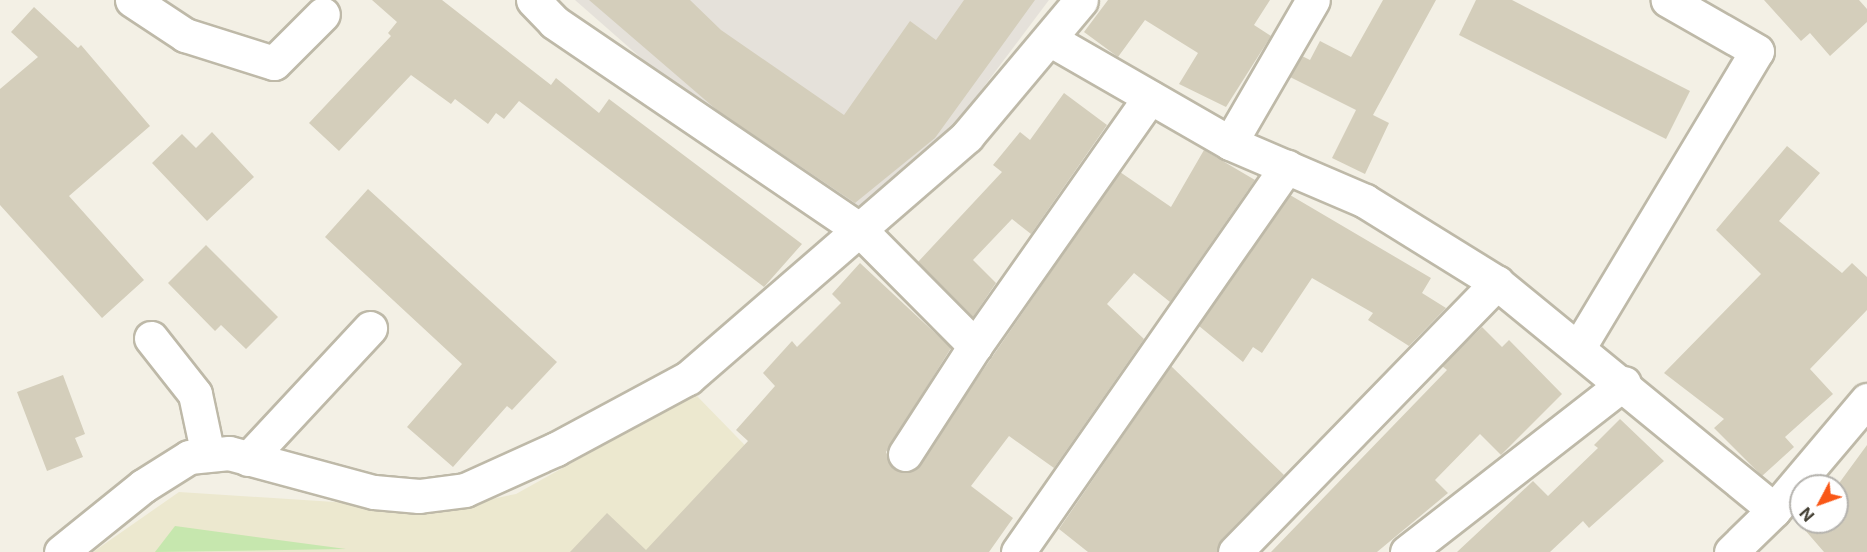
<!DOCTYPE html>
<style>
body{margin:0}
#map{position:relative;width:1867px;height:552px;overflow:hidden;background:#f3f0e5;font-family:Inter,sans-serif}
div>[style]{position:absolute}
.industrial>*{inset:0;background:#e5e1da}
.education>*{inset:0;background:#ece8cf}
.green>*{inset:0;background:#c6e7ae}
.building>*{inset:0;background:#d4cebb}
.roads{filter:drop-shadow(2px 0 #beb9a8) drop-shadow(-2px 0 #beb9a8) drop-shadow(0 2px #beb9a8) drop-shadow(0 -2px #beb9a8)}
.minor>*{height:33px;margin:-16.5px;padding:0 16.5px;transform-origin:16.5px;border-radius:16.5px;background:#fff}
span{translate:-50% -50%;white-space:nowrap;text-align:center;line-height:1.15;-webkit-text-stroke:6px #fff;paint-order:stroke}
.north{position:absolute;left:1789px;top:474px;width:60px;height:60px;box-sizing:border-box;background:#fff;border:2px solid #b5b3ae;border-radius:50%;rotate:229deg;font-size:16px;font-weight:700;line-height:24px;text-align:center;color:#454135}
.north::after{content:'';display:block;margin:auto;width:21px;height:27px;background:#f95716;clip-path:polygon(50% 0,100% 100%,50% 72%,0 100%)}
</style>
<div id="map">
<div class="industrial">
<i style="clip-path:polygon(575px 0,1049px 0,946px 137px,856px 213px,673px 86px)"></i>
</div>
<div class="education">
<i style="clip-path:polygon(695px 394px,849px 552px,93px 552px,179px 492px,442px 509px,516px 494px)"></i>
</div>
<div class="green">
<i style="clip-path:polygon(175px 526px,346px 549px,155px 552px)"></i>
</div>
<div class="building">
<i style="clip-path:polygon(372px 0,442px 0,551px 85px,556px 78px,599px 113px,609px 99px,802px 244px,764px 287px,519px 101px,504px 119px,496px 113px,488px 124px,455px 99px,451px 104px,411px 75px,339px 151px,309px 123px,391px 36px,388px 33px,397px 22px)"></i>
<i style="clip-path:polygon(589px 0,690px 0,721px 30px,844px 115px,910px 21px,936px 40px,964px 0,1035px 0,935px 138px,855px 203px,718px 111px)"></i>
<i style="clip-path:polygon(1108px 0,1270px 0,1254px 25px,1271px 36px,1226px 107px,1179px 84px,1198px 53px,1145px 20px,1118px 57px,1084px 32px)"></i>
<i style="clip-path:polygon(1383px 0,1436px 0,1373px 115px,1389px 123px,1365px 174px,1332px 158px,1356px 110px,1290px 77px,1302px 56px,1310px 60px,1320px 41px,1351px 57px)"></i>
<i style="clip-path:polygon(1476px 0,1512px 0,1690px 91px,1666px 139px,1459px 35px)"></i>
<i style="clip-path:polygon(1764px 0,1859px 0,1867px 9px,1867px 22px,1830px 56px,1810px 33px,1801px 41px)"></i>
<i style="clip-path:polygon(34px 7px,78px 48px,81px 45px,150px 126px,69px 196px,144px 280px,102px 318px,0 205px,0 89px,38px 57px,11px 32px)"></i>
<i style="clip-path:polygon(1064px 93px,1107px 125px,1031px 234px,1012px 219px,973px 260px,996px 283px,973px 317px,918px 262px,1002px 172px,993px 165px,1020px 132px,1030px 140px)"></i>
<i style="clip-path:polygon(212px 132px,254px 177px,207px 221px,152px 163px,182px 134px,196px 148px)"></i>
<i style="clip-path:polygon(1787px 146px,1820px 173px,1779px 221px,1842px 273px,1852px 263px,1867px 277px,1867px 310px,1810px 369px,1833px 394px,1785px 437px,1794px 447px,1762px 476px,1714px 428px,1724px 419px,1664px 373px,1761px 274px,1716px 230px)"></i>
<i style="clip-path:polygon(1204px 150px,1255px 180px,1170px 302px,1134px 273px,1107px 304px,1144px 339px,1054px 468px,1009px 436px,971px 486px,1013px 518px,989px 552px,570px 552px,607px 513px,646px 550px,748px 441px,736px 430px,775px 386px,763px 373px,792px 341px,797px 347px,841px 303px,832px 294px,860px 263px,951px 348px,886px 452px,894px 469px,914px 470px,1120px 172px,1171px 207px)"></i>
<i style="clip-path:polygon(368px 189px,557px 362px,512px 410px,507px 406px,453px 467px,407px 427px,462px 364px,325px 237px)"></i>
<i style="clip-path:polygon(1290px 195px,1431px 278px,1422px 293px,1446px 308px,1409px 346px,1368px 320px,1373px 313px,1312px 278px,1262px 353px,1253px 347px,1243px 362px,1199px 326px)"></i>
<i style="clip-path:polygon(206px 245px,278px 317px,246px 349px,221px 325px,215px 331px,168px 283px)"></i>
<i style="clip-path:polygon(1482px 327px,1502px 347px,1509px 340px,1562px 394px,1501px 455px,1480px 434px,1435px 480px,1448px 493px,1377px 552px,1271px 552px,1447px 370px,1442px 366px)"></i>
<i style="clip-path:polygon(1171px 366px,1284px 475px,1222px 539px,1217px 552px,1088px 552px,1059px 529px)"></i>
<i style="clip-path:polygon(63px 375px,85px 434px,75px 438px,83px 457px,47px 471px,17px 392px)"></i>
<i style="clip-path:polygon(1620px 419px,1664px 461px,1589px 528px,1583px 521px,1550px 552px,1457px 552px,1533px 481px,1548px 496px,1598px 448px,1594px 445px)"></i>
<i style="clip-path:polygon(1867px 445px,1867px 552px,1824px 552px,1798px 522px,1837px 522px,1837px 486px)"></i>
</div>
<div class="roads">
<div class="minor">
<i style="left:132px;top:0;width:64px;rotate:33.4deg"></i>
<i style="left:185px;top:35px;width:93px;rotate:17.5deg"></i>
<i style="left:274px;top:63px;width:69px;rotate:-45deg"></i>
<i style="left:533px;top:0;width:30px;rotate:46deg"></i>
<i style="left:554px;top:22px;width:369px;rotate:34.2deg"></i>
<i style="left:859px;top:229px;width:165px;rotate:45.2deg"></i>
<i style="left:1051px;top:40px;width:207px;rotate:29.9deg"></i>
<i style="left:1230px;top:143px;width:147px;rotate:23.2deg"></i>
<i style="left:1365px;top:201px;width:155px;rotate:31.8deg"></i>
<i style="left:1497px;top:283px;width:358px;rotate:39.3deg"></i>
<i style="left:1230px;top:143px;width:165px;rotate:-59.9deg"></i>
<i style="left:151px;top:338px;width:71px;rotate:51.8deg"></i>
<i style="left:195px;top:394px;width:62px;rotate:78deg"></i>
<i style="left:1579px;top:347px;width:345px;rotate:-59deg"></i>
<i style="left:1757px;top:51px;width:103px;rotate:-150.2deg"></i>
<i style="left:905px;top:454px;width:129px;rotate:-57.1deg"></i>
<i style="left:975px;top:346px;width:304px;rotate:-54.9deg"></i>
<i style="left:248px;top:459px;width:179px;rotate:-47deg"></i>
<i style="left:61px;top:552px;width:105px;rotate:-38.8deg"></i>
<i style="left:143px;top:486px;width:54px;rotate:-32.2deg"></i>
<i style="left:189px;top:457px;width:40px;rotate:-5.7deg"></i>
<i style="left:229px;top:453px;width:150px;rotate:15.1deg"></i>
<i style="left:374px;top:492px;width:45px;rotate:5.1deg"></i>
<i style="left:419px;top:496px;width:46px;rotate:-7.4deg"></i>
<i style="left:465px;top:490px;width:100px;rotate:-24.3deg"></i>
<i style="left:556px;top:449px;width:150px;rotate:-28.3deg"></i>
<i style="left:688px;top:378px;width:369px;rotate:-40.9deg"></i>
<i style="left:967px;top:136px;width:177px;rotate:-50deg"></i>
<i style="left:1018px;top:552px;width:470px;rotate:-55.1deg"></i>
<i style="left:1235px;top:552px;width:376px;rotate:-45.8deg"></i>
<i style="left:1407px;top:552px;width:275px;rotate:-37.9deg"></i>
<i style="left:1731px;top:552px;width:60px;rotate:-44.3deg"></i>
<i style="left:1774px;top:510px;width:144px;rotate:-49.8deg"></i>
</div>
</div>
<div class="north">N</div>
</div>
